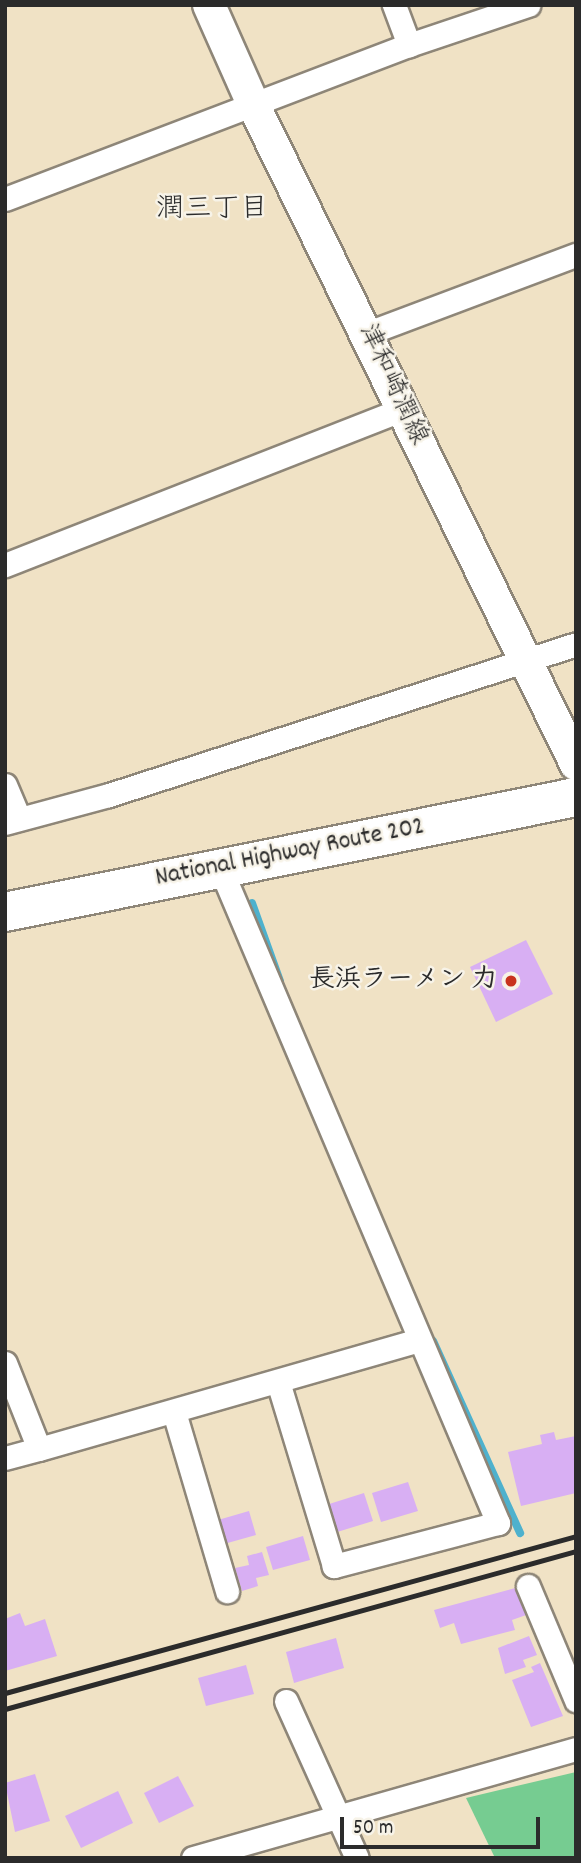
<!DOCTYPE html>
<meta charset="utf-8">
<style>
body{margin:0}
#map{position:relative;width:581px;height:1863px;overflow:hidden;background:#f0e2c5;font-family:Dekko,"Klee One",sans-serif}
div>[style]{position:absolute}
.green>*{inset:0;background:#76cc91}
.stream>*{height:8px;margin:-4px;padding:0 4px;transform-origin:4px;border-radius:4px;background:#4eb1cd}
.building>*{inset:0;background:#d8aff3}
.roads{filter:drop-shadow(2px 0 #8e8678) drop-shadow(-2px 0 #8e8678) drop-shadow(0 2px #8e8678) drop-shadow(0 -2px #8e8678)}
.street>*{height:23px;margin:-11.5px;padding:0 11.5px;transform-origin:11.5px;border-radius:11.5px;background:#fff}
.secondary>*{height:32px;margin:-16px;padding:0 16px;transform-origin:16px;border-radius:16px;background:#fff}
.highway>*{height:38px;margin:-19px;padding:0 19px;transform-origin:19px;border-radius:19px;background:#fff}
.rail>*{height:5px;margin:-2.5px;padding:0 2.5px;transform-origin:2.5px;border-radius:2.5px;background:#2b2b2b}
.dots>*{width:19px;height:19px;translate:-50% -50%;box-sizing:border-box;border:4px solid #f7f3e8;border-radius:50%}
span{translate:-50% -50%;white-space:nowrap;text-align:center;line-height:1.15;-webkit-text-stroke:5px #f7f3e8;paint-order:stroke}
.street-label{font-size:26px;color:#2b2b2b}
.poi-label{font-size:26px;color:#2b2b2b;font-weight:700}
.right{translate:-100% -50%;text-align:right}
.neighbourhood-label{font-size:28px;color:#2b2b2b}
.frame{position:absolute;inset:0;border:7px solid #2b2b2b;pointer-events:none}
.scale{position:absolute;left:340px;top:1817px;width:200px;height:32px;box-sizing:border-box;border:4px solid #2b2b2b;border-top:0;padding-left:9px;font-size:21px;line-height:24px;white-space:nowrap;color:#2b2b2b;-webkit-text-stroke:5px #f7f3e8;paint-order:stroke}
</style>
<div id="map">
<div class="green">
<i style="clip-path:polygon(576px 1772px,576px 1858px,495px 1858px,466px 1798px)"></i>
</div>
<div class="stream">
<i style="left:252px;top:903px;width:83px;rotate:70.3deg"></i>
<i style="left:433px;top:1341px;width:211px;rotate:65.6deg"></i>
</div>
<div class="building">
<i style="clip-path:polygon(526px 940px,553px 994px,496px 1022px,470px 967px)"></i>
<i style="clip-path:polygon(554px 1432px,556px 1440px,576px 1436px,576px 1493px,521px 1506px,508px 1452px,542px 1444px,540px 1435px)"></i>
<i style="clip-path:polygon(408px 1482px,418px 1511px,381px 1522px,372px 1493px)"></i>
<i style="clip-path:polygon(364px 1493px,373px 1521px,334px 1533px,326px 1505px)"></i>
<i style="clip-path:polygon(249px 1511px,256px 1535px,224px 1544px,218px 1520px)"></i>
<i style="clip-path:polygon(303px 1536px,310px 1560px,273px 1570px,266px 1547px)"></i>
<i style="clip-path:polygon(262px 1552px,269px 1575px,256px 1578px,258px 1586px,242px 1591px,235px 1568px,249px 1565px,247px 1556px)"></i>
<i style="clip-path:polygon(519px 1587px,529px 1614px,512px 1620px,515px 1630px,461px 1644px,454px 1623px,440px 1628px,434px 1610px)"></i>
<i style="clip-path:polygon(20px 1613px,25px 1626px,45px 1619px,57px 1656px,5px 1671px,5px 1619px)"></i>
<i style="clip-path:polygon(529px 1636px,537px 1655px,523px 1660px,526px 1667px,505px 1674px,498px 1648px)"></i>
<i style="clip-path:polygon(336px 1638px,344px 1668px,294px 1683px,286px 1652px)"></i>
<i style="clip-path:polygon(540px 1663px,563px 1716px,531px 1727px,512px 1680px,534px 1672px,531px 1667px)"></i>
<i style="clip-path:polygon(246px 1665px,254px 1694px,206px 1706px,198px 1678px)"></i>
<i style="clip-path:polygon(35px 1774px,50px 1821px,15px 1832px,5px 1783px)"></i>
<i style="clip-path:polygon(178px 1776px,194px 1806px,159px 1823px,144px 1793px)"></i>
<i style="clip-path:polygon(118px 1791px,133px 1823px,81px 1848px,65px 1816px)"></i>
</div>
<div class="roads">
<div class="street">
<i style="left:394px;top:5px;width:43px;rotate:69.4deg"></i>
<i style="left:5px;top:199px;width:432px;rotate:-20.9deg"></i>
<i style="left:409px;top:45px;width:126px;rotate:-18.6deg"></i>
<i style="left:368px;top:333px;width:222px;rotate:-20.6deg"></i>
<i style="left:5px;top:565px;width:427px;rotate:-21.4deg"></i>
<i style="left:5px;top:785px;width:36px;rotate:67deg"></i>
<i style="left:5px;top:823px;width:108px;rotate:-15.1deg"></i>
<i style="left:109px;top:795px;width:491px;rotate:-17.9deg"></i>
<i style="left:219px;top:865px;width:715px;rotate:67.02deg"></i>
<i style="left:498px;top:1523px;width:170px;rotate:165.3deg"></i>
<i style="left:334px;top:1566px;width:192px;rotate:-106.9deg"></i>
<i style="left:5px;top:1363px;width:92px;rotate:68.4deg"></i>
<i style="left:39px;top:1449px;width:394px;rotate:-16deg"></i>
<i style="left:174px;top:1412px;width:187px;rotate:73.5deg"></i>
<i style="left:5px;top:1458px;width:35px;rotate:-15deg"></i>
<i style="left:528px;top:1586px;width:124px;rotate:67.2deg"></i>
<i style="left:286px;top:1701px;width:172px;rotate:65.7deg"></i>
<i style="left:193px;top:1858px;width:398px;rotate:-15.9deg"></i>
</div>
<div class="secondary">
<i style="left:209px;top:5px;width:111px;rotate:66deg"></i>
<i style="left:254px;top:106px;width:733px;rotate:63.92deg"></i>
</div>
<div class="highway">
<i style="left:5px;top:912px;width:582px;rotate:-11.39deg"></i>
</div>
</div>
<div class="rail">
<i style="left:5px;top:1693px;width:592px;rotate:-15.37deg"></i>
<i style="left:5px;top:1709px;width:592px;rotate:-15.47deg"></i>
</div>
<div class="dots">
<i style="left:511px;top:981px;background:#c8321e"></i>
</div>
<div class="street-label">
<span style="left:392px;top:385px;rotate:65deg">津和崎潤線</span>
<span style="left:290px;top:853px;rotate:-11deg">National Highway Route 202</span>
</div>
<div class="poi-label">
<span class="right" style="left:497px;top:981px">長浜ラーメン 力</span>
</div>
<div class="neighbourhood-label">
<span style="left:212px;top:211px">潤三丁目</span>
</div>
<div class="frame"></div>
<div class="scale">50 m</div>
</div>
